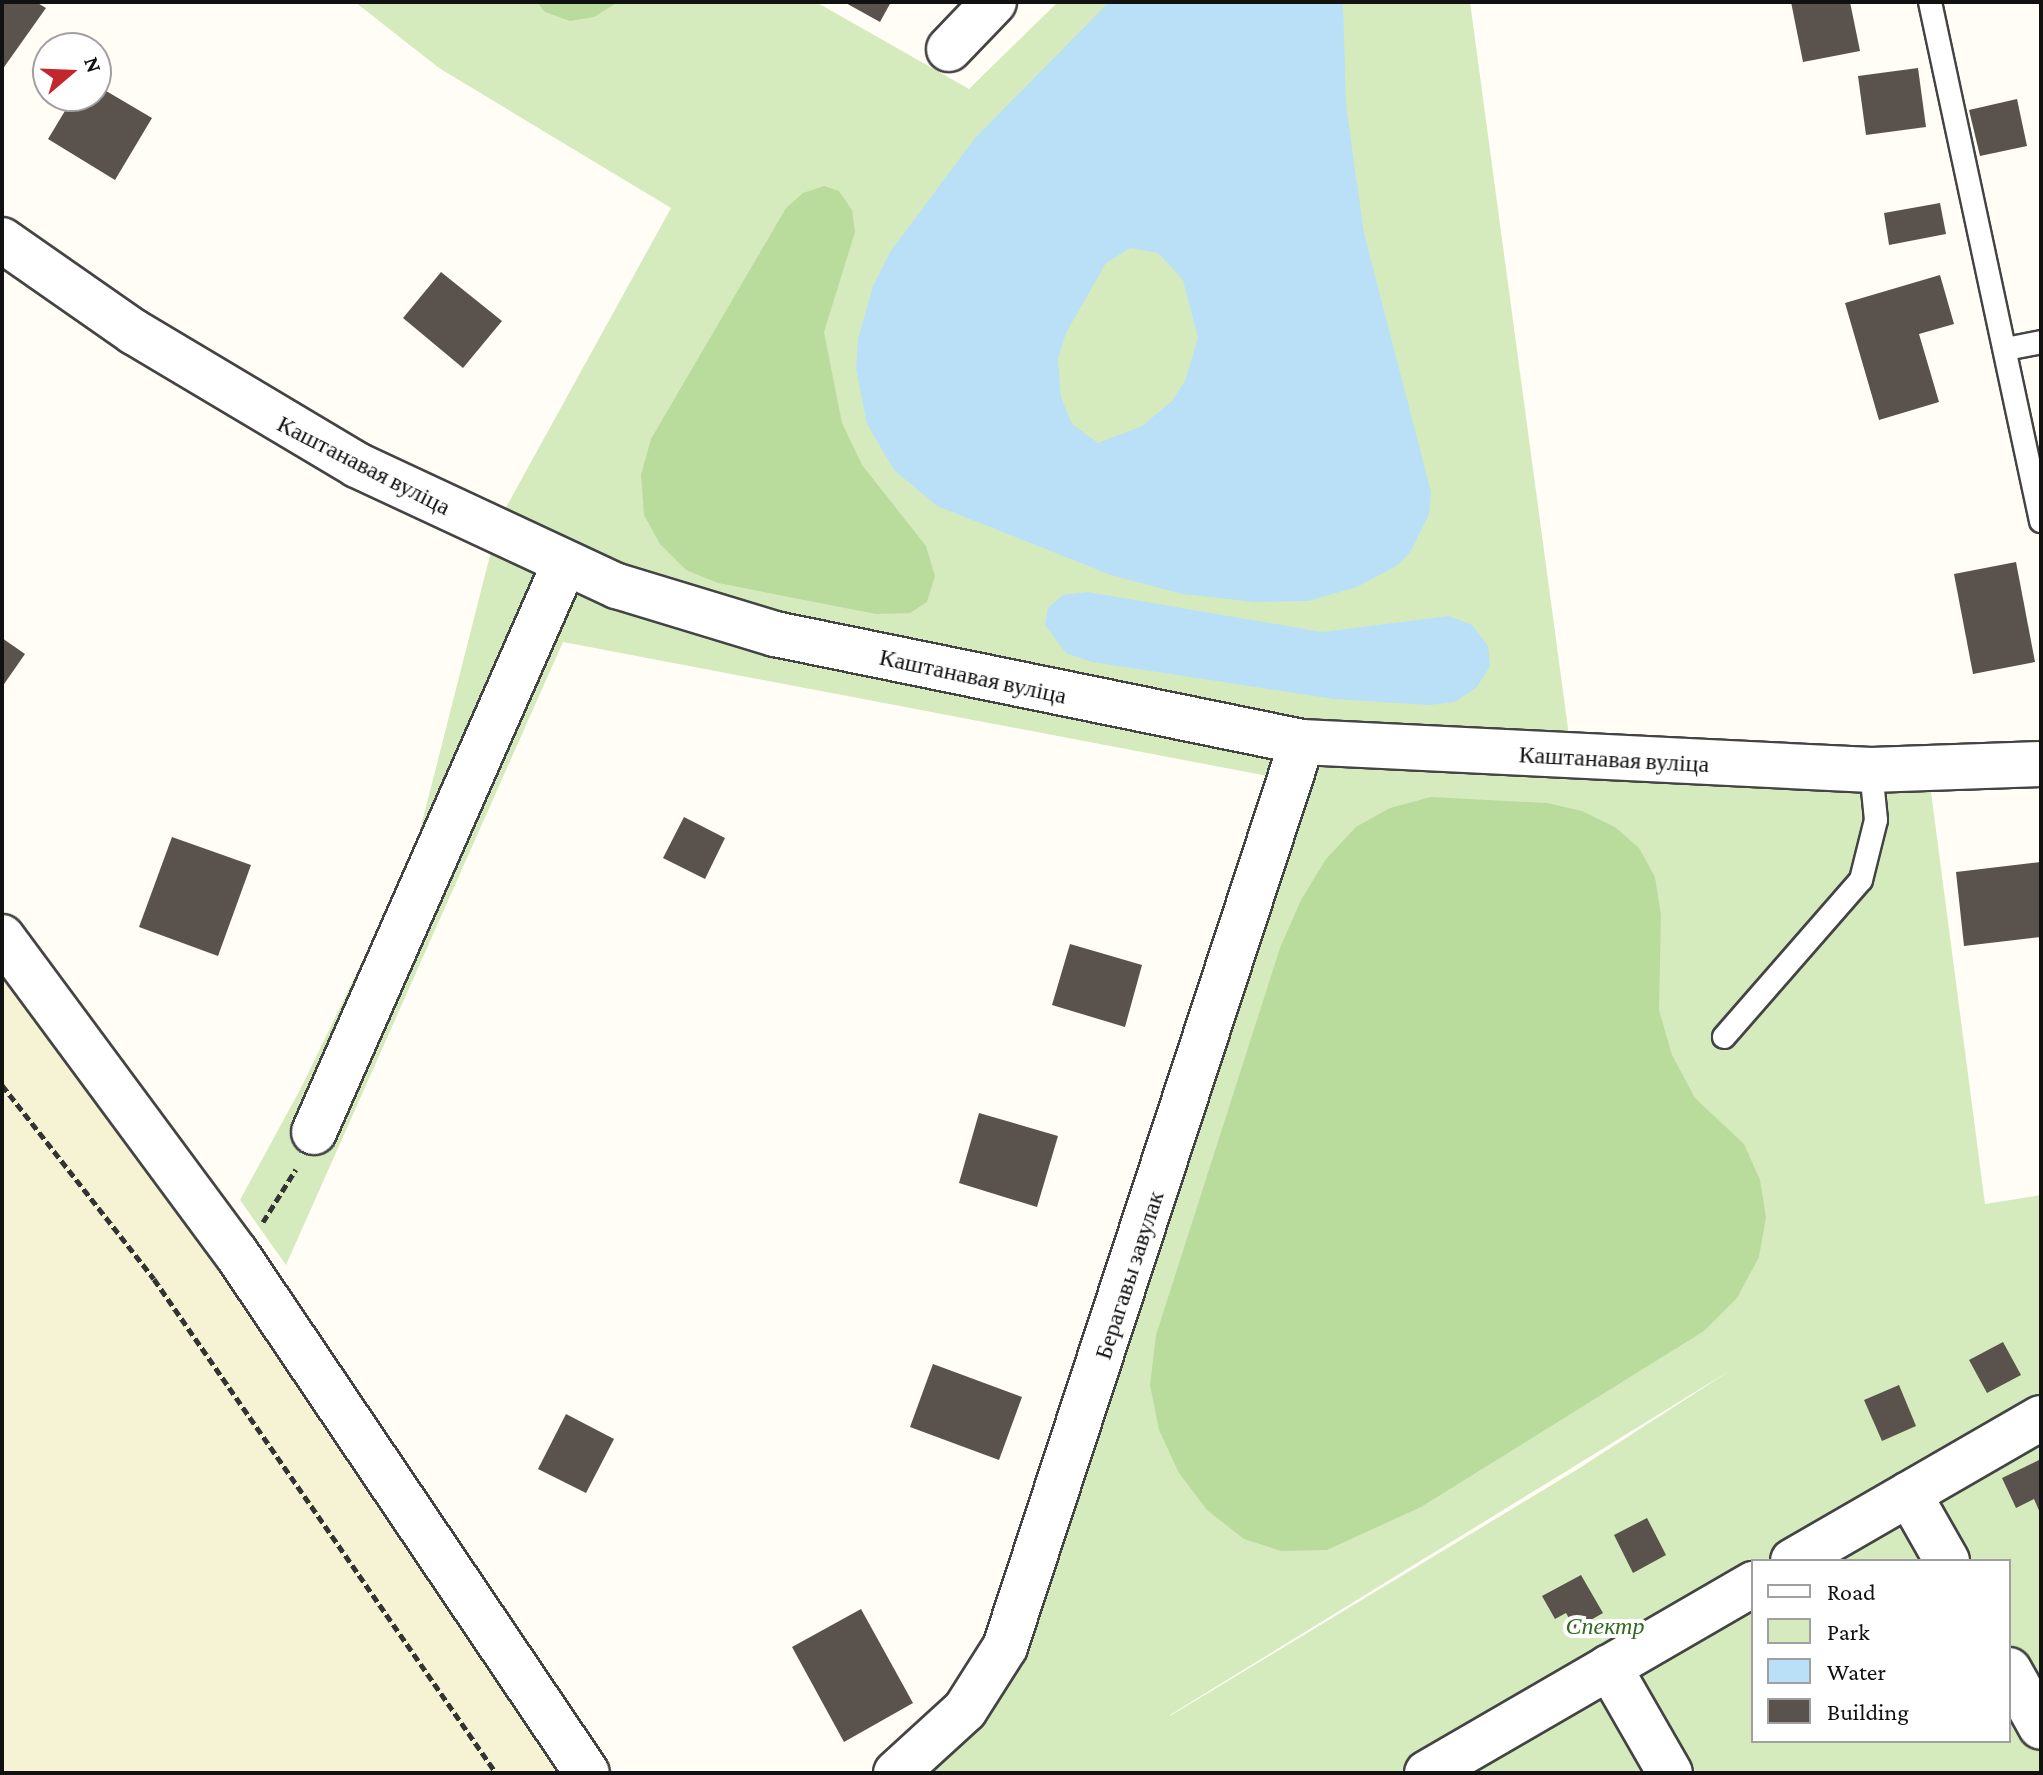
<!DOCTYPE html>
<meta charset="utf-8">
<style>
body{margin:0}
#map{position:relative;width:2043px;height:1775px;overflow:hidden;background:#fffdf5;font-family:"Crimson Pro",serif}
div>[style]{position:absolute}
.farmland>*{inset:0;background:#f6f3d4}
.green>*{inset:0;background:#d5ebbd}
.forest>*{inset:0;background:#b9dc9c}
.water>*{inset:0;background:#b9e0f7}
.building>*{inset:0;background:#5a524d}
.path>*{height:5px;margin-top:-2.5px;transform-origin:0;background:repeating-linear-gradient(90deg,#333 0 8px,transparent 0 12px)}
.roads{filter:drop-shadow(2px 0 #444) drop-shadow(-2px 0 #444) drop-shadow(0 2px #444) drop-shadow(0 -2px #444)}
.lane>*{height:22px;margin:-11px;padding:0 11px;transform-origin:11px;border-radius:11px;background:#fff}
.street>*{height:44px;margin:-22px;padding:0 22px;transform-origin:22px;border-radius:22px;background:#fff}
span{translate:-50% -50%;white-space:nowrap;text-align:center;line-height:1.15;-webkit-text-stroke:8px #fff;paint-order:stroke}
.street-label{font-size:24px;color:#111}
.park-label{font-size:24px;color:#2f6b1f;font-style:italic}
.frame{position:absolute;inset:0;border:4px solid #111;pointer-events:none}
.legend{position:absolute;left:1751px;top:1559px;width:260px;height:184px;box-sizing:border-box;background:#fff;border:2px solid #a0a0a0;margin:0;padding:10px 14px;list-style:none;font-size:24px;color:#111}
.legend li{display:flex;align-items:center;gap:16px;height:40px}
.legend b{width:40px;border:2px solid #a0a0a0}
.north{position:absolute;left:32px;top:32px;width:80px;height:80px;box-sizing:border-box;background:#fff;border:2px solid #a0a0a0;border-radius:50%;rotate:71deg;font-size:22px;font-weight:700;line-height:32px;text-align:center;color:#111}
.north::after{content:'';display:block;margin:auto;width:28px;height:36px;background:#c4262e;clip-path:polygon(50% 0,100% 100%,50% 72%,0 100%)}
</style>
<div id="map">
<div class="farmland">
<i style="clip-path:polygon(2px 937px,587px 1773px,2px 1773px)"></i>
</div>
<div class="green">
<i style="clip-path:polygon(evenodd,355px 2px,816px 2px,969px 89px,1058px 2px,1470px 2px,1572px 758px,1928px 769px,1985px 1204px,2041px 1195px,2041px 1773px,896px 1773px,965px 1710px,1289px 780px,563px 642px,286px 1265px,240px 1200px,302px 1086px,414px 854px,499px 520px,671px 208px,439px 68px,355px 2px,1734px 1368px,1578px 1469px,1170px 1716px,1170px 1715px,1734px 1368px,355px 2px,1753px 1561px,2009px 1561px,2009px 1741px,1753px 1741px,1753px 1561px)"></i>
</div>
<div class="forest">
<i style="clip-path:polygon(537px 2px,618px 2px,594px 17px,570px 21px,545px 12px)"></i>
<i style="clip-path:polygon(824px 186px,839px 191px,852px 210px,855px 232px,824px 332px,842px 423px,862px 465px,926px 546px,935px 576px,927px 602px,910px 613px,876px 614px,718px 583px,686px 570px,660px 544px,644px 515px,641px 475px,651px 439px,786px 208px,803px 193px)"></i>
<i style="clip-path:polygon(1431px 797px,1547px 803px,1582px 811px,1615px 827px,1639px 848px,1655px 877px,1661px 915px,1659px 1010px,1672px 1055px,1695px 1098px,1744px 1144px,1760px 1180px,1766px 1217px,1759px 1257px,1737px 1298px,1704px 1331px,1421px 1507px,1327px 1550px,1281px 1551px,1244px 1539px,1207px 1510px,1179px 1473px,1159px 1430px,1150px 1385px,1156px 1335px,1280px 948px,1301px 900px,1326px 859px,1356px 827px,1390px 808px)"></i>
</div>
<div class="water">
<i style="clip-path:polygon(evenodd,1109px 2px,1343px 2px,1346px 105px,1364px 233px,1431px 492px,1429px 514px,1411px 551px,1398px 565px,1357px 587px,1308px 601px,1255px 602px,1182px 594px,1111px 575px,937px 506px,894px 470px,867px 424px,856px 369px,858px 339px,873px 286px,890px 252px,975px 138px,1109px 2px,1130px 248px,1158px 253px,1183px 280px,1198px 338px,1185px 381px,1172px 401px,1142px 426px,1098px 443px,1072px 424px,1061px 397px,1058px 359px,1066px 333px,1106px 263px,1130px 248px)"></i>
<i style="clip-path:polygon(1088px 592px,1322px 632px,1449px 616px,1472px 625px,1488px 646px,1490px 666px,1477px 687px,1455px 702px,1429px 705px,1334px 699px,1092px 662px,1066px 653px,1045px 625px,1048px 608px,1063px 595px)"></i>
</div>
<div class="building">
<i style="clip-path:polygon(2px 2px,36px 2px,46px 8px,2px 70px)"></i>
<i style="clip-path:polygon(844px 2px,891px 2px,880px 22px)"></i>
<i style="clip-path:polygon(1791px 2px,1850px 2px,1860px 51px,1803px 62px)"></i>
<i style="clip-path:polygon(1918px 68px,1926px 127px,1866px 135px,1858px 76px)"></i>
<i style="clip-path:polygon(96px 85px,152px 118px,115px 180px,48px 139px,74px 96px,96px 96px)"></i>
<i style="clip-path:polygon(2017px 99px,2027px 146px,1980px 156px,1969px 110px)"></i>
<i style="clip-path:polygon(1940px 203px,1946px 234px,1889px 245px,1884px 213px)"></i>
<i style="clip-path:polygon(441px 272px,502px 321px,463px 368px,403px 318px)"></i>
<i style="clip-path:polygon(1940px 275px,1954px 324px,1919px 334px,1939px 402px,1879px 420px,1845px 303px)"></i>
<i style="clip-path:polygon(2016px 562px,2035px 662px,1973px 674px,1954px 574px)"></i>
<i style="clip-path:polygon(2px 638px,25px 654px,2px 687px)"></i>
<i style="clip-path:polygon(684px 817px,725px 838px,705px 879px,663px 858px)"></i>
<i style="clip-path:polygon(172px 837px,251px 865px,218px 956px,139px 927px)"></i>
<i style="clip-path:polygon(2041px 862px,2041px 937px,1964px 946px,1956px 872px)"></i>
<i style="clip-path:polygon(1070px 944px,1142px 965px,1125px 1027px,1052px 1005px)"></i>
<i style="clip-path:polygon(979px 1113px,1058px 1136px,1037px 1207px,959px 1183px)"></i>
<i style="clip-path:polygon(2003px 1342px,2021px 1375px,1987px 1393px,1969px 1360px)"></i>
<i style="clip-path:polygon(933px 1364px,1022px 1397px,999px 1460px,910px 1427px)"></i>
<i style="clip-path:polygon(1899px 1385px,1916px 1426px,1882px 1441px,1864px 1400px)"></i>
<i style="clip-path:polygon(566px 1414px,614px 1439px,586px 1493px,538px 1469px)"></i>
<i style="clip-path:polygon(2041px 1459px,2041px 1515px,2034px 1499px,2016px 1508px,2002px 1478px)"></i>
<i style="clip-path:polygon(1647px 1518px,1666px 1555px,1633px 1573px,1614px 1535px)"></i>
<i style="clip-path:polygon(1581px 1575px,1603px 1613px,1575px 1629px,1566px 1613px,1555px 1619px,1542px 1596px)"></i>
<i style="clip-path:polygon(861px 1609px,913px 1703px,844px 1742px,792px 1647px)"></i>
</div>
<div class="path">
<i style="left:2px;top:1085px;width:246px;rotate:51.9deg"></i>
<i style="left:154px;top:1279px;width:601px;rotate:55.3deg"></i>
<i style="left:263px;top:1222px;width:62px;rotate:-58.1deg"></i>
</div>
<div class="roads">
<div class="lane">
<i style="left:1930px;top:2px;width:531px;rotate:77.93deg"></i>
<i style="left:2006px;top:349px;width:36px;rotate:-11deg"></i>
<i style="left:1724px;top:1037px;width:208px;rotate:-48.9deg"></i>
<i style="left:1861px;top:880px;width:62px;rotate:-76deg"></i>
<i style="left:1876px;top:820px;width:50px;rotate:-95.7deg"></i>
</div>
<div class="street">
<i style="left:949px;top:49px;width:65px;rotate:-46.2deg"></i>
<i style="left:2px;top:240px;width:161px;rotate:34.9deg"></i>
<i style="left:134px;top:332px;width:260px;rotate:30.8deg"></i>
<i style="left:357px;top:465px;width:287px;rotate:25deg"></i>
<i style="left:617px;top:586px;width:165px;rotate:16.9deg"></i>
<i style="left:775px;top:634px;width:538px;rotate:11.58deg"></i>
<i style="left:1302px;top:742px;width:570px;rotate:2.82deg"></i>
<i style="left:1871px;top:770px;width:170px;rotate:-2deg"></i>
<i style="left:2px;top:937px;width:393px;rotate:53.5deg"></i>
<i style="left:236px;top:1253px;width:627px;rotate:55.98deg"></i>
<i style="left:314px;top:1132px;width:620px;rotate:-66.21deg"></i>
<i style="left:1909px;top:1494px;width:77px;rotate:60.4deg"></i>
<i style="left:1793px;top:1561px;width:286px;rotate:-30deg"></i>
<i style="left:1609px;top:1667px;width:122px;rotate:60.1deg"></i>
<i style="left:2009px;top:1670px;width:65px;rotate:60.7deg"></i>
<i style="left:896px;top:1773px;width:93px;rotate:-42.4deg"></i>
<i style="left:965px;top:1710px;width:75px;rotate:-57.6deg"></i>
<i style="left:1005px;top:1647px;width:952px;rotate:-71.83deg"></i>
<i style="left:1427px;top:1773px;width:377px;rotate:-30.1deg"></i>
</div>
</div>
<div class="street-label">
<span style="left:364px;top:465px;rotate:27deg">Каштанавая вуліца</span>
<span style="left:973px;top:676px;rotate:12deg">Каштанавая вуліца</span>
<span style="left:1614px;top:759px;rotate:3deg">Каштанавая вуліца</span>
<span style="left:1129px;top:1275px;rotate:-72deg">Берагавы завулак</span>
</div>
<div class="park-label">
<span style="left:1605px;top:1626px">Спектр</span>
</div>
<div class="frame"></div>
<ul class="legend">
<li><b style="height:10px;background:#fff"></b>Road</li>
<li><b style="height:22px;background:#d5ebbd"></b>Park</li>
<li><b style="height:22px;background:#b9e0f7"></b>Water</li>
<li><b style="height:22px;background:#5a524d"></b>Building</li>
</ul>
<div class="north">N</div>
</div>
